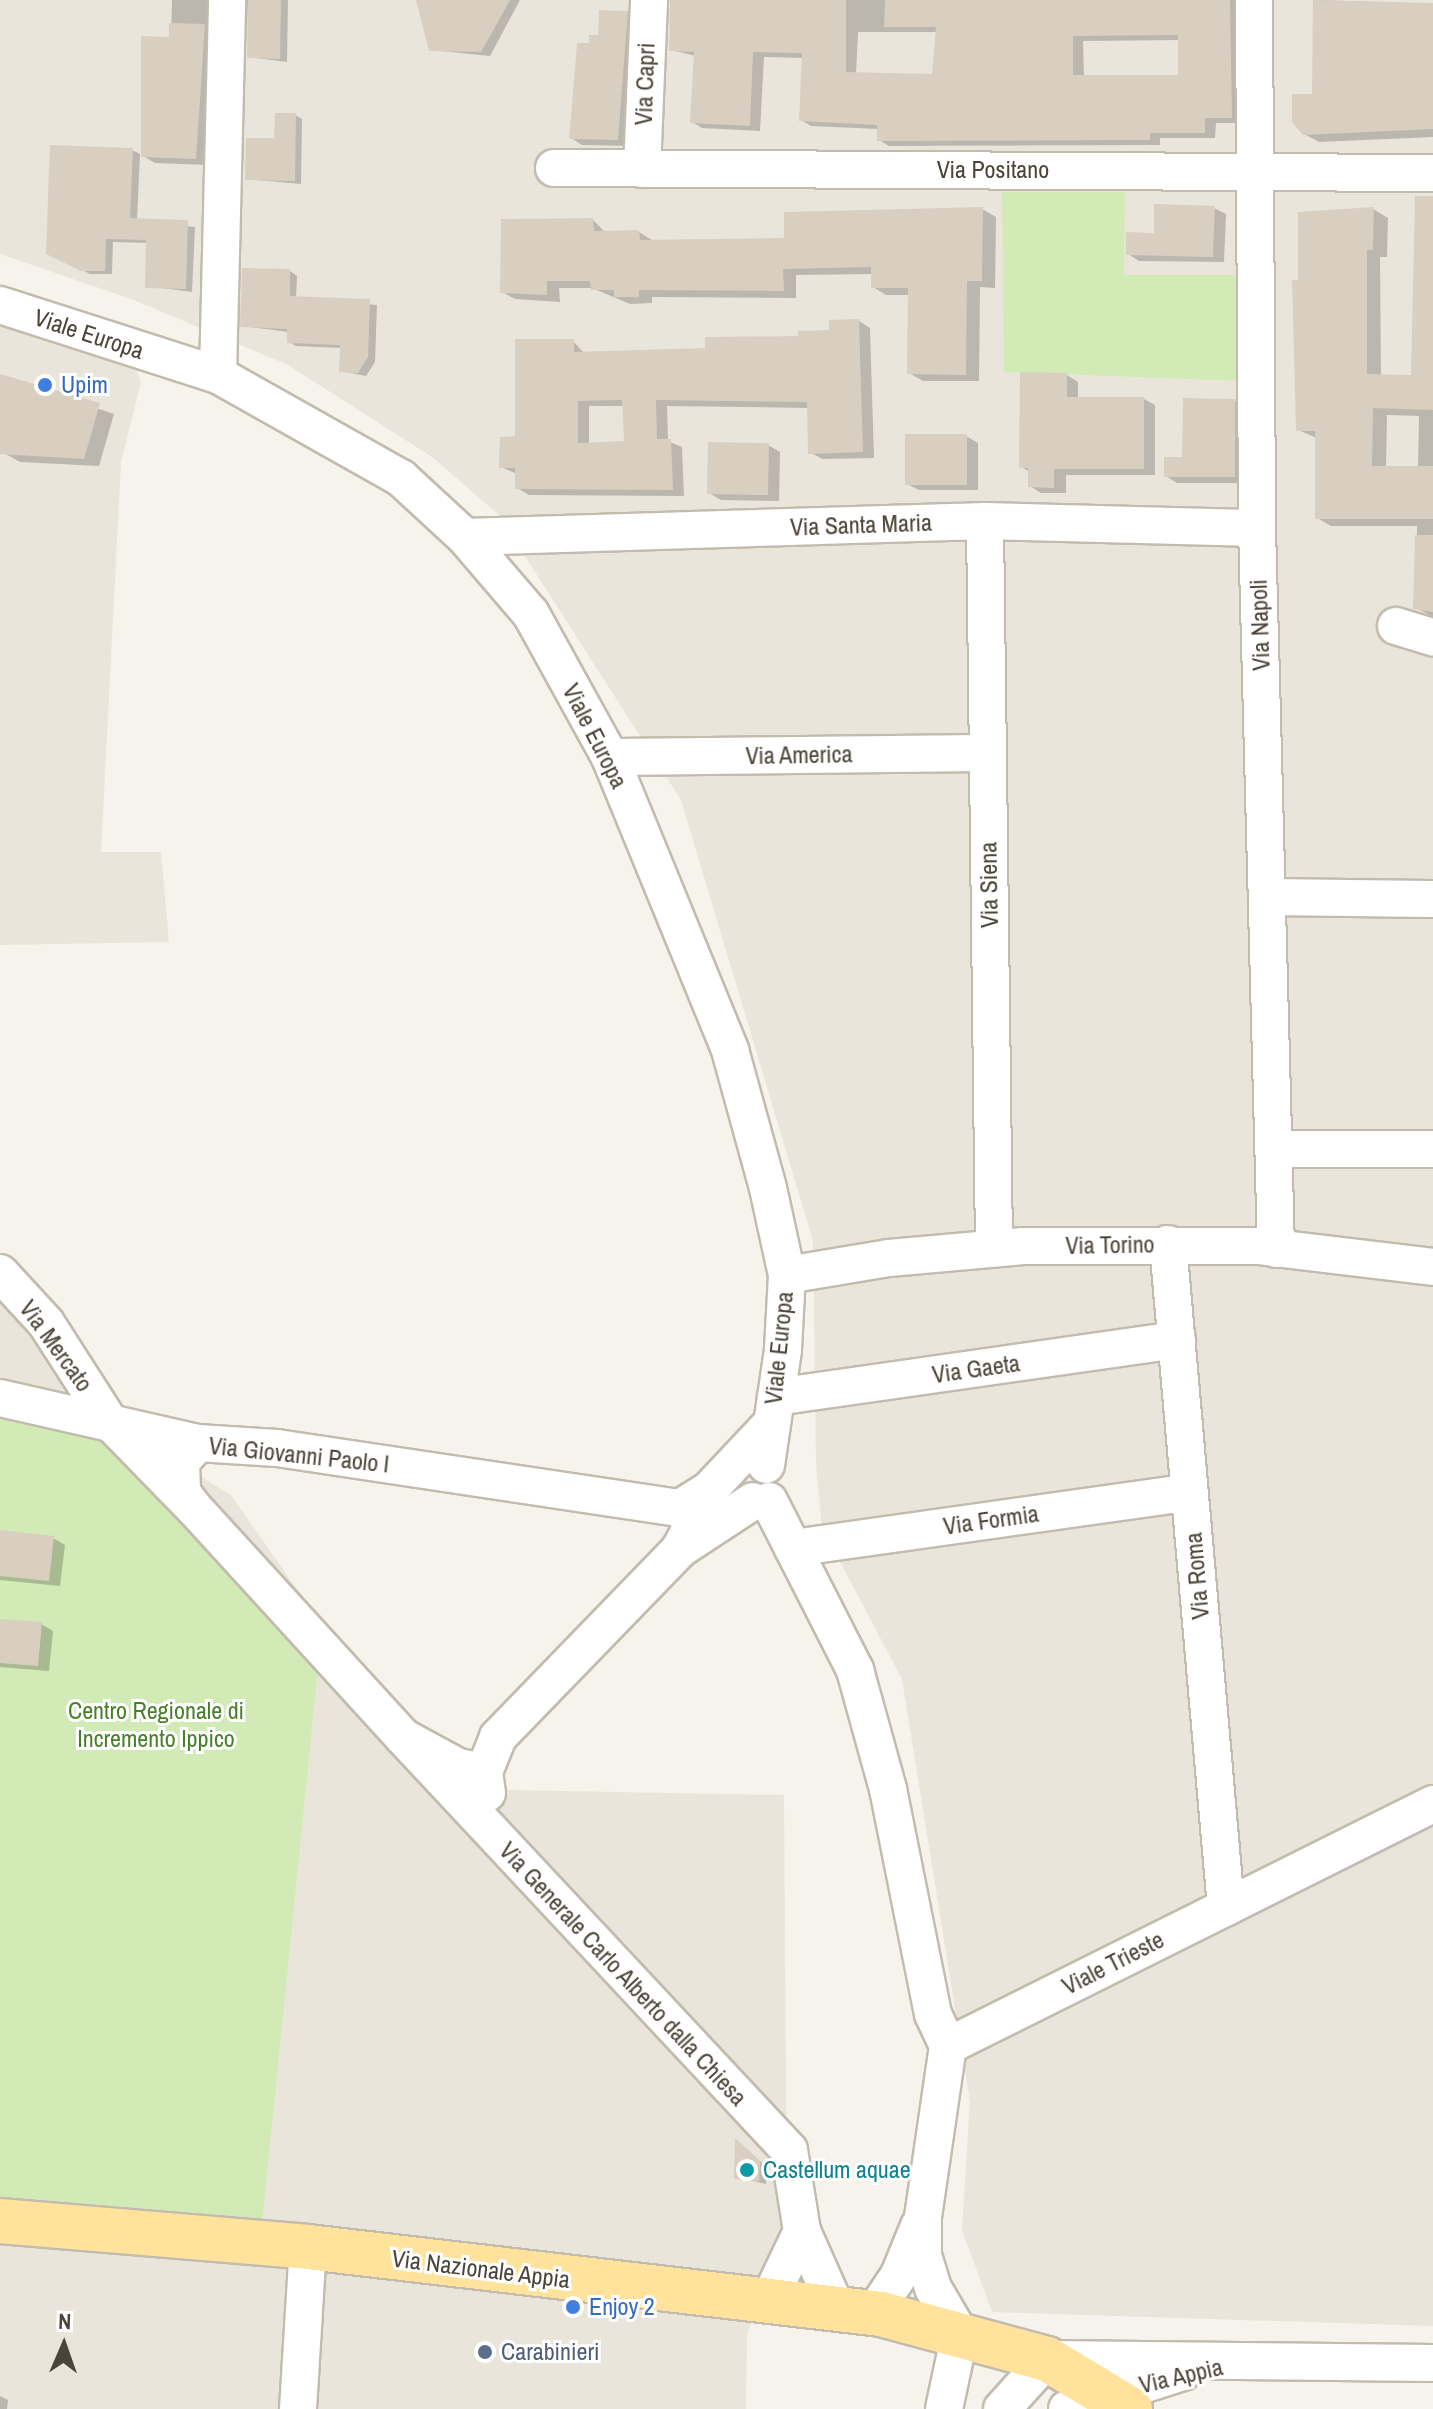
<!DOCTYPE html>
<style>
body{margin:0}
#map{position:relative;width:1433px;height:2409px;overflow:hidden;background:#f6f3ec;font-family:"Archivo Narrow",sans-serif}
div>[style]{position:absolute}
.residential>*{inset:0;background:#eae5da}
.green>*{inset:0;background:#d2eab5}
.shadow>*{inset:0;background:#0003}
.building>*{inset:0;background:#d8cfc1}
.roads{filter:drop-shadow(2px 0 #c2bbae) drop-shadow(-2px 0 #c2bbae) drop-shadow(0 2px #c2bbae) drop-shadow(0 -2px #c2bbae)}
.minor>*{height:36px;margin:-18px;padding:0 18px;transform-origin:18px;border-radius:18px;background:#fff}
.major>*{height:44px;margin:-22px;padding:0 22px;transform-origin:22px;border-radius:22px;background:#ffe39c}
.dots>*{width:22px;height:22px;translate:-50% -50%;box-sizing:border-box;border:4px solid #fff;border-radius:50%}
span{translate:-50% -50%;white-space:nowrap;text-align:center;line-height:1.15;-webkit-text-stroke:6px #fff;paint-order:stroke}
.street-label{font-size:24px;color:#4b4439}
.shop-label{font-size:24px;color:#366cbe}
.left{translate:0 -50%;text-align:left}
.park-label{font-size:24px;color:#4a7f2a}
.culture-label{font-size:24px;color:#0d838f}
.service-label{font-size:24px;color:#4e5e75}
.north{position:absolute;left:24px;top:2305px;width:80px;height:80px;-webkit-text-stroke:6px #fff;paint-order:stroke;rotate:2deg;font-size:22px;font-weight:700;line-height:32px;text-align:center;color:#4b4439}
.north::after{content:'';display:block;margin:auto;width:28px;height:36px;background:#4b4439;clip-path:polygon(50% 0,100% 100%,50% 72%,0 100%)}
</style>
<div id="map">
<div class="residential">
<i style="clip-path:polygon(0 0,1433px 0,1433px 2326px,992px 2312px,962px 2230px,970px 2102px,902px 1679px,822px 1528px,816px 1464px,813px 1241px,681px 800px,498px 514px,432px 457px,288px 365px,134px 300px,0 254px)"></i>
<i style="clip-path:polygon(0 305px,130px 347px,141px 383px,121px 463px,101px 852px,161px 852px,169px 942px,0 945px)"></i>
<i style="clip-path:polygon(0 1273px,109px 1421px,231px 1495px,389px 1721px,509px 1790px,784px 1795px,787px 2223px,747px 2335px,746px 2409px,0 2409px)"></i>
</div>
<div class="green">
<i style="clip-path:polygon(1002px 192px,1125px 192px,1124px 275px,1246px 275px,1245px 381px,1004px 372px)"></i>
<i style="clip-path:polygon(0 1419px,114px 1437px,318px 1668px,260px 2244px,0 2221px)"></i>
</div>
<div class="shadow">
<i style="clip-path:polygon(172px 0,221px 0,208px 165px,155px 163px,143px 156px,171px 39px)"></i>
<i style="clip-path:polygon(247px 0,288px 0,287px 62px,249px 57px)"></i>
<i style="clip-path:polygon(418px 0,520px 0,490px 56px,431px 50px)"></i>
<i style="clip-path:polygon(evenodd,672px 0,1241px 0,1242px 123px,1216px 123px,1215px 138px,1160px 138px,1160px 145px,889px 146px,879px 140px,879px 129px,811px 126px,801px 120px,804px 58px,764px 57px,760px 131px,702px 128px,692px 122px,696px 56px,671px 50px,672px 0,858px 32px,937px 32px,934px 76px,856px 74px,858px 32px,672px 0,1180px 40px,1180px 77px,1084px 77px,1083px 41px,1180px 40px)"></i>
<i style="clip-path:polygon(1316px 0,1433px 4px,1433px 137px,1319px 142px,1304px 134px,1314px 96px)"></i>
<i style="clip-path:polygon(627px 13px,638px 20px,629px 146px,582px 145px,571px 138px,591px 45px)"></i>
<i style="clip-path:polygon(295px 115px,302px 119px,301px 184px,247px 179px)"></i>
<i style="clip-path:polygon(132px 150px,140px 154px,137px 221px,195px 227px,192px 292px,147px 286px,148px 243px,113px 242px,112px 274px,90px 274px,56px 257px)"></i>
<i style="clip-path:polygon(1214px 208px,1226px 214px,1224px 262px,1139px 261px,1128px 254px)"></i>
<i style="clip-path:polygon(982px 209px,996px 217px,995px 288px,980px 287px,979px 381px,923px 381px,909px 373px,910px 295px,886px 295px,873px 287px,873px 274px,796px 275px,796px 298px,652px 297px,652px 303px,630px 304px,592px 288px,559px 288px,560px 302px,515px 299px,502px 292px,593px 220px,606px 233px,639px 232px,652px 240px,786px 240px)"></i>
<i style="clip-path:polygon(evenodd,1373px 209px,1388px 218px,1387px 257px,1380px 257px,1381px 376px,1413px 377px,1433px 210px,1433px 617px,1416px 608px,1417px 526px,1331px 526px,1317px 518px,1317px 438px,1298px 430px,1300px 282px,1373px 209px,1387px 415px,1419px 416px,1418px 468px,1386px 468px,1387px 415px)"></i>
<i style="clip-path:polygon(290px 271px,297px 276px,296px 299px,377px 305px,375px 362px,366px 376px,341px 371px,341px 348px,296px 346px,289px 342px,289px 332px,242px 326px)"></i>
<i style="clip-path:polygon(evenodd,859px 321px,870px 328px,874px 458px,822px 459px,810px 452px,809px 408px,667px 406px,668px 441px,682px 447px,684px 496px,529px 495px,517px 488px,517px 474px,501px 467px,573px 341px,585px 354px,707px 350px,801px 338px,859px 321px,589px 406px,625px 406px,626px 443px,589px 445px,589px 406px)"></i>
<i style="clip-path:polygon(1067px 375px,1078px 382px,1078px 399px,1144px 399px,1155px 405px,1155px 475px,1066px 475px,1066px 493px,1041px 493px,1030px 486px,1030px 472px,1021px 467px)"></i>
<i style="clip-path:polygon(0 376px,114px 414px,99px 466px,20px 462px,4px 453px)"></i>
<i style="clip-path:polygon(1235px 401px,1246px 407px,1246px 483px,1177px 483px,1166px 476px)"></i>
<i style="clip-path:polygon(966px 436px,978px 443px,978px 490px,919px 490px,907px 484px)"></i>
<i style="clip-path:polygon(768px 445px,780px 452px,779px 501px,721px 500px,709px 493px)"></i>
<i style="clip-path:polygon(0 1532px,53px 1538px,65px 1545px,60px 1586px,0 1580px)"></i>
<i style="clip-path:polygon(0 1621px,41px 1624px,53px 1631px,49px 1671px,0 1667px)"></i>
<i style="clip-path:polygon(737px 2141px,767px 2167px,766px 2184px,736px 2177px)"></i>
<i style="clip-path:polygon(0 2396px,8px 2400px,7px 2409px,0 2409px)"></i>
</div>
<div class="building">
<i style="clip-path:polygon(248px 0,281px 0,280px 59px,247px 58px)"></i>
<i style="clip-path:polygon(416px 0,510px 0,481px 52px,429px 51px)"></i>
<i style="clip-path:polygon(evenodd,670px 0,846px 0,846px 72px,932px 74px,936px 27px,884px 27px,885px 0,1230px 0,1232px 118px,1205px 118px,1205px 133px,1150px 133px,1150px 140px,877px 141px,877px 125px,799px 121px,802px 53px,753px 52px,750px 126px,690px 123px,694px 52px,669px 51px,670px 0,1178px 35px,1178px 75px,1073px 75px,1073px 36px,1178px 35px)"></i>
<i style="clip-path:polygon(1313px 0,1433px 3px,1433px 129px,1303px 135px,1292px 122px,1292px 94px,1312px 94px)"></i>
<i style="clip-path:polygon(599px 10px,628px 11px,618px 140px,569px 139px,577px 43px,589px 43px,589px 35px,598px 35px)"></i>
<i style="clip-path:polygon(169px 23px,205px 24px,196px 159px,141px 157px,141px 36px,169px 37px)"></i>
<i style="clip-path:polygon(275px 113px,296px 113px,295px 181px,245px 180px,246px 138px,274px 138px)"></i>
<i style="clip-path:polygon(50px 145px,133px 148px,130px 218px,188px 220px,186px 289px,145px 288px,146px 240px,106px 239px,105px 271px,81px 271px,46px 254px)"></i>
<i style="clip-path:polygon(1415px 196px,1433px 196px,1433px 410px,1373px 408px,1372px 466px,1433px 466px,1433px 519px,1315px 519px,1315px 431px,1296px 431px,1292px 280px,1298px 280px,1298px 212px,1374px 207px,1373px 250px,1367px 250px,1367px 374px,1411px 375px)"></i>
<i style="clip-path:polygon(1154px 204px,1215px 206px,1213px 257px,1126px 255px,1126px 232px,1154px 233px)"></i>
<i style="clip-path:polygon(983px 207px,982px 281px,967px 281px,966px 375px,907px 374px,908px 288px,871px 288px,871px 267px,783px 269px,784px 291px,639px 290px,639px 297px,614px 297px,614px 290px,591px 290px,590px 281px,547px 281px,547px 295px,500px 293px,501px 219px,593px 218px,594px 231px,639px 230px,640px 240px,784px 238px,784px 212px)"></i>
<i style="clip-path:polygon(242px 268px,290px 269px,290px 296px,370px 299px,368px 357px,358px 373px,339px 372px,340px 345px,287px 343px,287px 329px,240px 327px)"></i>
<i style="clip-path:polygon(evenodd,859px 319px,863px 452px,808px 454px,807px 402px,656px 400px,657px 439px,671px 439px,673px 490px,515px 489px,515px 468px,499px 468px,500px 437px,515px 436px,515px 339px,574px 339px,574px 352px,705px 348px,705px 337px,798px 336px,798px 331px,829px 330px,829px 320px,859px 319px,622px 400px,624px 441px,578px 443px,578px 401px,622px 400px)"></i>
<i style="clip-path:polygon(1020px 372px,1067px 373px,1067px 397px,1144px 397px,1144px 469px,1054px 469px,1054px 488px,1028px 487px,1028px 468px,1019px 468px)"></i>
<i style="clip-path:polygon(0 374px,100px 403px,84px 459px,0 454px)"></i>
<i style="clip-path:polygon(1183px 398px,1235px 399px,1235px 477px,1164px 477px,1164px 457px,1182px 457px)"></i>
<i style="clip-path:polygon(905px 434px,967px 434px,967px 485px,905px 485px)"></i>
<i style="clip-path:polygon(708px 442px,769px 443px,768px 495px,707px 494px)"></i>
<i style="clip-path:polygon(1415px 535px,1433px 535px,1433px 612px,1413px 609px)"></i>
<i style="clip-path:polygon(0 1530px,54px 1536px,49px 1581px,0 1576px)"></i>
<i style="clip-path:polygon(0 1619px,42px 1622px,38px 1666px,0 1663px)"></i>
<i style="clip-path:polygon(735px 2138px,760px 2161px,759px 2181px,734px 2179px)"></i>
</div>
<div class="roads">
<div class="minor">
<i style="left:1254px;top:0;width:528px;rotate:89.67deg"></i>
<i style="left:1257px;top:528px;width:721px;rotate:88.49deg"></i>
<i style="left:554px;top:168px;width:879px;rotate:0.33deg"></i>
<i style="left:642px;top:169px;width:169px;rotate:-87.6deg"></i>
<i style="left:0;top:305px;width:229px;rotate:17.8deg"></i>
<i style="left:218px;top:375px;width:210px;rotate:29.4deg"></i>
<i style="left:401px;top:478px;width:87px;rotate:42.7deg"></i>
<i style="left:465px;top:537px;width:101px;rotate:49.4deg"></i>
<i style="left:531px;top:614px;width:163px;rotate:61.1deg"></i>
<i style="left:610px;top:757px;width:317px;rotate:67.7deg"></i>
<i style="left:730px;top:1050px;width:143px;rotate:74.6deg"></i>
<i style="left:768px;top:1188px;width:89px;rotate:77.7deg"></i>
<i style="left:787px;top:1275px;width:75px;rotate:93.1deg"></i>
<i style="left:783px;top:1350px;width:116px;rotate:98.4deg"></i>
<i style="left:218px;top:375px;width:375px;rotate:-88.6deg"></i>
<i style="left:985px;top:521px;width:727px;rotate:89.29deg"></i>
<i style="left:465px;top:537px;width:520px;rotate:-1.76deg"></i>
<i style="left:985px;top:521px;width:272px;rotate:1.5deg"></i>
<i style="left:1396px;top:626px;width:39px;rotate:17deg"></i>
<i style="left:610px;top:757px;width:377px;rotate:-0.6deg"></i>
<i style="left:1267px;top:897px;width:166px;rotate:0.7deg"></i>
<i style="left:1274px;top:1149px;width:159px"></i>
<i style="left:1168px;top:1244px;width:666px;rotate:85deg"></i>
<i style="left:0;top:1273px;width:68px;rotate:47.4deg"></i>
<i style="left:46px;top:1323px;width:117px;rotate:57.3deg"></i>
<i style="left:109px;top:1421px;width:115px;rotate:45.7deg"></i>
<i style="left:787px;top:1275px;width:103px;rotate:-9.5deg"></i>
<i style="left:889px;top:1258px;width:135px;rotate:-5.1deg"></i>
<i style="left:1023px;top:1246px;width:235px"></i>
<i style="left:1258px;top:1246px;width:176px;rotate:6.8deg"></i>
<i style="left:776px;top:1397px;width:405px;rotate:-8.1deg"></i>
<i style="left:0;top:1398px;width:203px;rotate:12.8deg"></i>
<i style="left:198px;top:1443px;width:79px;rotate:3.6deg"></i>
<i style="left:277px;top:1448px;width:407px;rotate:8.5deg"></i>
<i style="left:680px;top:1508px;width:13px;rotate:45deg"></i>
<i style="left:689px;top:1517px;width:13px;rotate:86deg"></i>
<i style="left:690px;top:1530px;width:21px;rotate:118deg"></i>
<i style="left:198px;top:1443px;width:25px;rotate:132deg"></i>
<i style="left:181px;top:1462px;width:30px;rotate:88deg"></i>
<i style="left:182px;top:1492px;width:19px;rotate:54deg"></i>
<i style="left:193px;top:1507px;width:311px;rotate:47.6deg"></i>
<i style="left:403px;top:1737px;width:63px;rotate:28.6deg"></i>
<i style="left:458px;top:1767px;width:26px;rotate:11deg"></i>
<i style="left:769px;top:1501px;width:190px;rotate:63deg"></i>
<i style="left:855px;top:1670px;width:123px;rotate:74.5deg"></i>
<i style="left:888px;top:1789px;width:229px;rotate:78.7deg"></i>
<i style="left:933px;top:2014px;width:35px;rotate:65deg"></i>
<i style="left:680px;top:1508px;width:34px;rotate:-32deg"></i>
<i style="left:709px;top:1490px;width:89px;rotate:-46.8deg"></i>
<i style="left:793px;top:1548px;width:400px;rotate:-8deg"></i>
<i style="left:403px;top:1737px;width:565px;rotate:46.94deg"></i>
<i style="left:789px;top:2150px;width:82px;rotate:80.9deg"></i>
<i style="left:802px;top:2231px;width:86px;rotate:66.1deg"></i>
<i style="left:487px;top:1793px;width:21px;rotate:-98deg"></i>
<i style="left:484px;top:1772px;width:38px;rotate:-68deg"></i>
<i style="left:498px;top:1737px;width:262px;rotate:-45.9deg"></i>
<i style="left:680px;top:1549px;width:87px;rotate:-33.3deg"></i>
<i style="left:948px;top:2046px;width:542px;rotate:-26.52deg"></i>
<i style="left:767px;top:2304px;width:81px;rotate:-64.4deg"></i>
<i style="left:873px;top:2314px;width:47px;rotate:-56.3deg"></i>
<i style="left:899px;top:2275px;width:53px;rotate:-67.8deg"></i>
<i style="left:298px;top:2409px;width:162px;rotate:-86.5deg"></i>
<i style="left:944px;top:2409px;width:77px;rotate:-78deg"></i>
<i style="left:960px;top:2334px;width:53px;rotate:-120.4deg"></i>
<i style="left:933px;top:2288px;width:34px;rotate:-107deg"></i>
<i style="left:923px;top:2255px;width:38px;rotate:-90deg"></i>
<i style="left:923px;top:2217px;width:173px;rotate:-81.7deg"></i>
<i style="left:1002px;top:2409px;width:67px;rotate:-48deg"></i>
<i style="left:1047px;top:2359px;width:386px;rotate:0.6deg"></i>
<i style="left:1067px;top:2409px;width:122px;rotate:-17.7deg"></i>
</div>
<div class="major">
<i style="left:0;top:2221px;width:309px;rotate:4.8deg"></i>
<i style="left:308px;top:2247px;width:577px;rotate:6.67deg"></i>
<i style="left:881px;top:2314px;width:172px;rotate:15.2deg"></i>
<i style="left:1047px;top:2359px;width:97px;rotate:31.1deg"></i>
</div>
</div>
<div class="dots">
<i style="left:45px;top:385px;background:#3f7fe0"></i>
<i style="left:747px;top:2170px;background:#0f9aa8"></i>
<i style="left:573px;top:2307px;background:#3f7fe0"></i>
<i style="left:485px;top:2352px;background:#5c6f8a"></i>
</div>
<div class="street-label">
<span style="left:645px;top:84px;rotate:-88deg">Via Capri</span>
<span style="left:993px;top:170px">Via Positano</span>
<span style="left:89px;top:334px;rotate:18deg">Viale Europa</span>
<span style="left:861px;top:525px;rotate:-2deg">Via Santa Maria</span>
<span style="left:1260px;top:625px;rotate:-92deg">Via Napoli</span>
<span style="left:595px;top:736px;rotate:63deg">Viale Europa</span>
<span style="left:799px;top:755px;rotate:-1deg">Via America</span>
<span style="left:989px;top:885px;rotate:-91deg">Via Siena</span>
<span style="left:1110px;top:1245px;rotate:-1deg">Via Torino</span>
<span style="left:56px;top:1346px;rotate:54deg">Via Mercato</span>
<span style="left:779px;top:1348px;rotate:-84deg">Viale Europa</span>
<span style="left:976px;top:1369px;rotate:-8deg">Via Gaeta</span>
<span style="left:299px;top:1455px;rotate:6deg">Via Giovanni Paolo I</span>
<span style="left:991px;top:1520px;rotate:-8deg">Via Formia</span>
<span style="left:1197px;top:1576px;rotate:-95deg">Via Roma</span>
<span style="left:1113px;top:1963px;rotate:-27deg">Viale Trieste</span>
<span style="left:623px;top:1974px;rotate:47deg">Via Generale Carlo Alberto dalla Chiesa</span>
<span style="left:481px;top:2269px;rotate:7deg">Via Nazionale Appia</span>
<span style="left:1181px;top:2376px;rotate:-13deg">Via Appia</span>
</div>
<div class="shop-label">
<span class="left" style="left:61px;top:385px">Upim</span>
<span class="left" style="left:589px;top:2307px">Enjoy 2</span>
</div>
<div class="park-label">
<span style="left:156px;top:1725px">Centro Regionale di<br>Incremento Ippico</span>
</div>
<div class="culture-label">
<span class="left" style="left:763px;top:2170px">Castellum aquae</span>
</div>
<div class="service-label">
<span class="left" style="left:501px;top:2352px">Carabinieri</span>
</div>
<div class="north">N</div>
</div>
